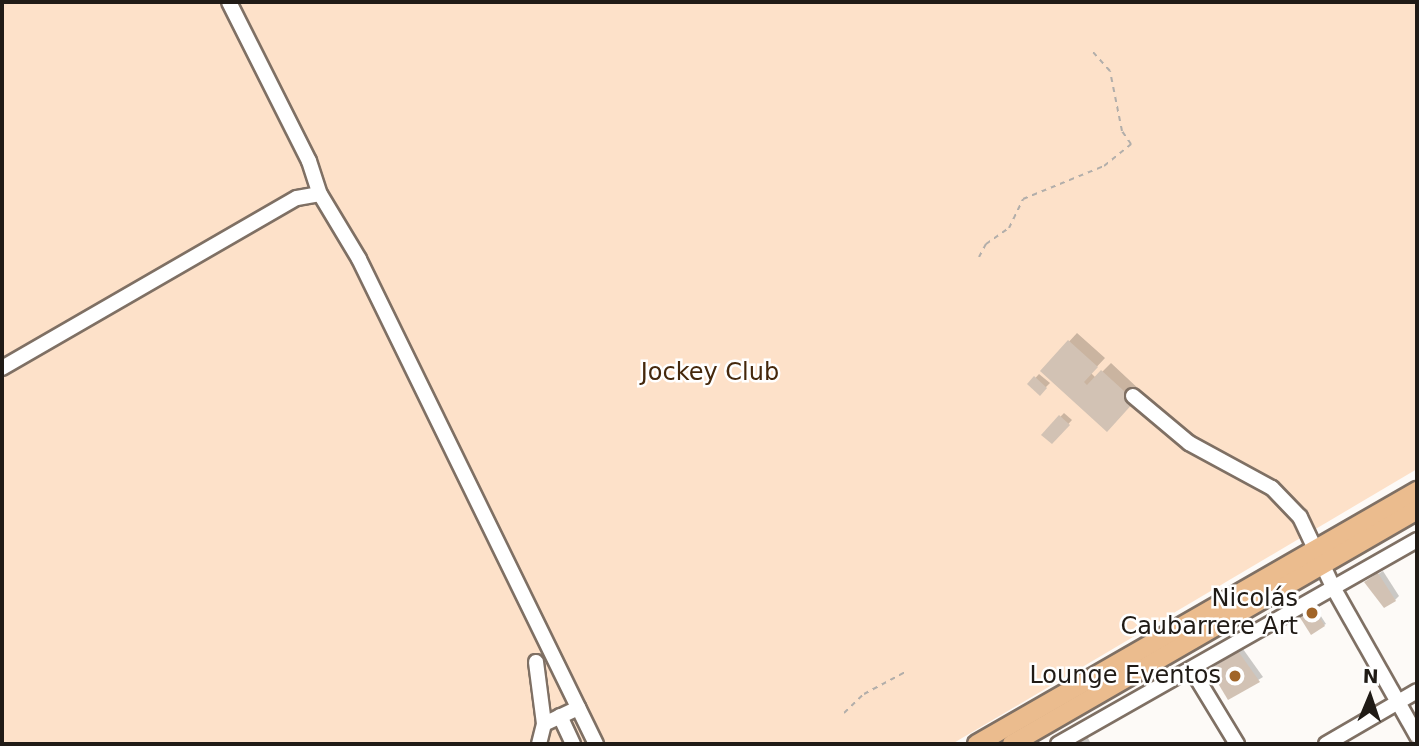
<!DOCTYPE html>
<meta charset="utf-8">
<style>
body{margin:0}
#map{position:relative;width:1419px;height:746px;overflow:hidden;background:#fdfaf7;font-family:"DejaVu Sans",sans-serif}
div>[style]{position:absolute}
.green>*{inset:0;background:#fde1c9}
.shadow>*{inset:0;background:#0003}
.building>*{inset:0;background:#d2c2b4}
.path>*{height:2px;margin-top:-1px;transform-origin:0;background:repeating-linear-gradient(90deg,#b2aeaa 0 5px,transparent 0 10px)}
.roads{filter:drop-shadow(2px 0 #7f7064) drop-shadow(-2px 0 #7f7064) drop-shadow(0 2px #7f7064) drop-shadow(0 -2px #7f7064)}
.minor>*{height:14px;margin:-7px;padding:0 7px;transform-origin:7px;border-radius:7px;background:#fff}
.major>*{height:18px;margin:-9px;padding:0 9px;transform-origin:9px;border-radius:9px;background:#ebbc8e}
.dots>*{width:19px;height:19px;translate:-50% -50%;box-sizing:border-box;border:4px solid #fff;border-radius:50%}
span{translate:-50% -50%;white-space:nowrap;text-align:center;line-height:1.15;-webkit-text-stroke:5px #fff;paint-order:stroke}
.park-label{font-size:24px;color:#45280c}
.poi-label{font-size:24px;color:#201b16}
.right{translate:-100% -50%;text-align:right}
.frame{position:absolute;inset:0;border:4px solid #201b16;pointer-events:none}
.north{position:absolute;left:1335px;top:662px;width:70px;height:70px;-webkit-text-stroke:5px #fff;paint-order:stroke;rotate:2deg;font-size:19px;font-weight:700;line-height:28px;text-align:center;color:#201b16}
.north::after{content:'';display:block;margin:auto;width:24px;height:32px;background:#201b16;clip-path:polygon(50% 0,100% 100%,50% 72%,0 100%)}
</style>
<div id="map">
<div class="green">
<i style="clip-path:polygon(2px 2px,1417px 2px,1417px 469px,952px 744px,2px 744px)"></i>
</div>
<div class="shadow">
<i style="clip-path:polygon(1077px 333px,1105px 358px,1091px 373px,1096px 378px,1111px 363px,1142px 392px,1116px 421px,1042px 371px)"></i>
<i style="clip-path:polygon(1039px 374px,1050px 383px,1040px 393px,1030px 384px)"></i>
<i style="clip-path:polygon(1064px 413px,1072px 420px,1052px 442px,1044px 434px)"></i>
<i style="clip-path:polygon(1383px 571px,1399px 596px,1395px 600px,1366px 582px)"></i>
<i style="clip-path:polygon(1315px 607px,1326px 624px,1324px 625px,1303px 615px)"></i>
<i style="clip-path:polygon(1243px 649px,1263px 677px,1229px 698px,1213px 667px)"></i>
<i style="clip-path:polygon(1087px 736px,1091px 744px,1078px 744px)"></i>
</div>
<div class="building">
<i style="clip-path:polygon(1068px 340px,1098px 367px,1084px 382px,1087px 385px,1101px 370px,1135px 401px,1107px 432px,1040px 371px)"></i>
<i style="clip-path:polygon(1034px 376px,1047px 388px,1040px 396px,1027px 384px)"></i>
<i style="clip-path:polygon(1059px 415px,1070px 425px,1052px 444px,1041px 435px)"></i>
<i style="clip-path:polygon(1378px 573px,1396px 601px,1384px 608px,1364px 582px)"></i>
<i style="clip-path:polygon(1313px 607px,1325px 626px,1311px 635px,1299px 616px)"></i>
<i style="clip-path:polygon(1238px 651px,1260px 682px,1228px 700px,1210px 670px)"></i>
</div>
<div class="path">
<i style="left:979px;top:257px;width:15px;rotate:-62deg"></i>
<i style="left:986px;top:244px;width:28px;rotate:-35deg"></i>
<i style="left:1009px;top:228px;width:32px;rotate:-64deg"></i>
<i style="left:1023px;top:199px;width:87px;rotate:-22.2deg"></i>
<i style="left:1104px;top:166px;width:35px;rotate:-39deg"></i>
<i style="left:1131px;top:144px;width:16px;rotate:-125deg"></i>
<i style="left:1122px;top:131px;width:61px;rotate:-101.3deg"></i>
<i style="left:1110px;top:71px;width:27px;rotate:-132deg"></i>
<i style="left:844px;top:713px;width:28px;rotate:-44deg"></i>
<i style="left:864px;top:694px;width:47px;rotate:-28.2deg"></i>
</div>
<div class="roads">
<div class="minor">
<i style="left:229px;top:2px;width:178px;rotate:63.3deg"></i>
<i style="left:309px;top:161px;width:35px;rotate:72deg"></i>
<i style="left:2px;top:368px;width:340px;rotate:-30deg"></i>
<i style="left:297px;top:198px;width:23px;rotate:-10deg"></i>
<i style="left:320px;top:194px;width:76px;rotate:59deg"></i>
<i style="left:359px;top:259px;width:540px;rotate:63.96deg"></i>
<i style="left:1133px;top:396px;width:73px;rotate:40deg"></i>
<i style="left:1189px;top:443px;width:94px;rotate:28.5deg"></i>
<i style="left:1272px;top:488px;width:40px;rotate:46deg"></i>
<i style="left:1300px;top:517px;width:80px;rotate:64.7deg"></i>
<i style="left:1334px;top:589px;width:169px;rotate:60.5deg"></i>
<i style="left:536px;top:662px;width:63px;rotate:82.6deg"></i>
<i style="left:1192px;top:670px;width:87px;rotate:58.7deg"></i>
<i style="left:560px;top:716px;width:31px;rotate:65deg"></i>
<i style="left:539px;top:744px;width:21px;rotate:-76deg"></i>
<i style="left:544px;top:724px;width:38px;rotate:-25deg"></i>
<i style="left:1058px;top:744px;width:413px;rotate:-29.6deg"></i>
<i style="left:1326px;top:744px;width:105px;rotate:-30.2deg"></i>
</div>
<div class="major">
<i style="left:977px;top:744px;width:508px;rotate:-29.9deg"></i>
<i style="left:1012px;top:744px;width:468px;rotate:-30deg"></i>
</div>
</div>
<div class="dots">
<i style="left:1312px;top:613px;background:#a16528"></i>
<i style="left:1235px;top:676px;background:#a16528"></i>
</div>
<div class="park-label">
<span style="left:710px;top:373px">Jockey Club</span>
</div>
<div class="poi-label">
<span class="right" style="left:1298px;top:613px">Nicolás<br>Caubarrere Art</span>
<span class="right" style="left:1221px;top:676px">Lounge Eventos</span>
</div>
<div class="frame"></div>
<div class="north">N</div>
</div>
